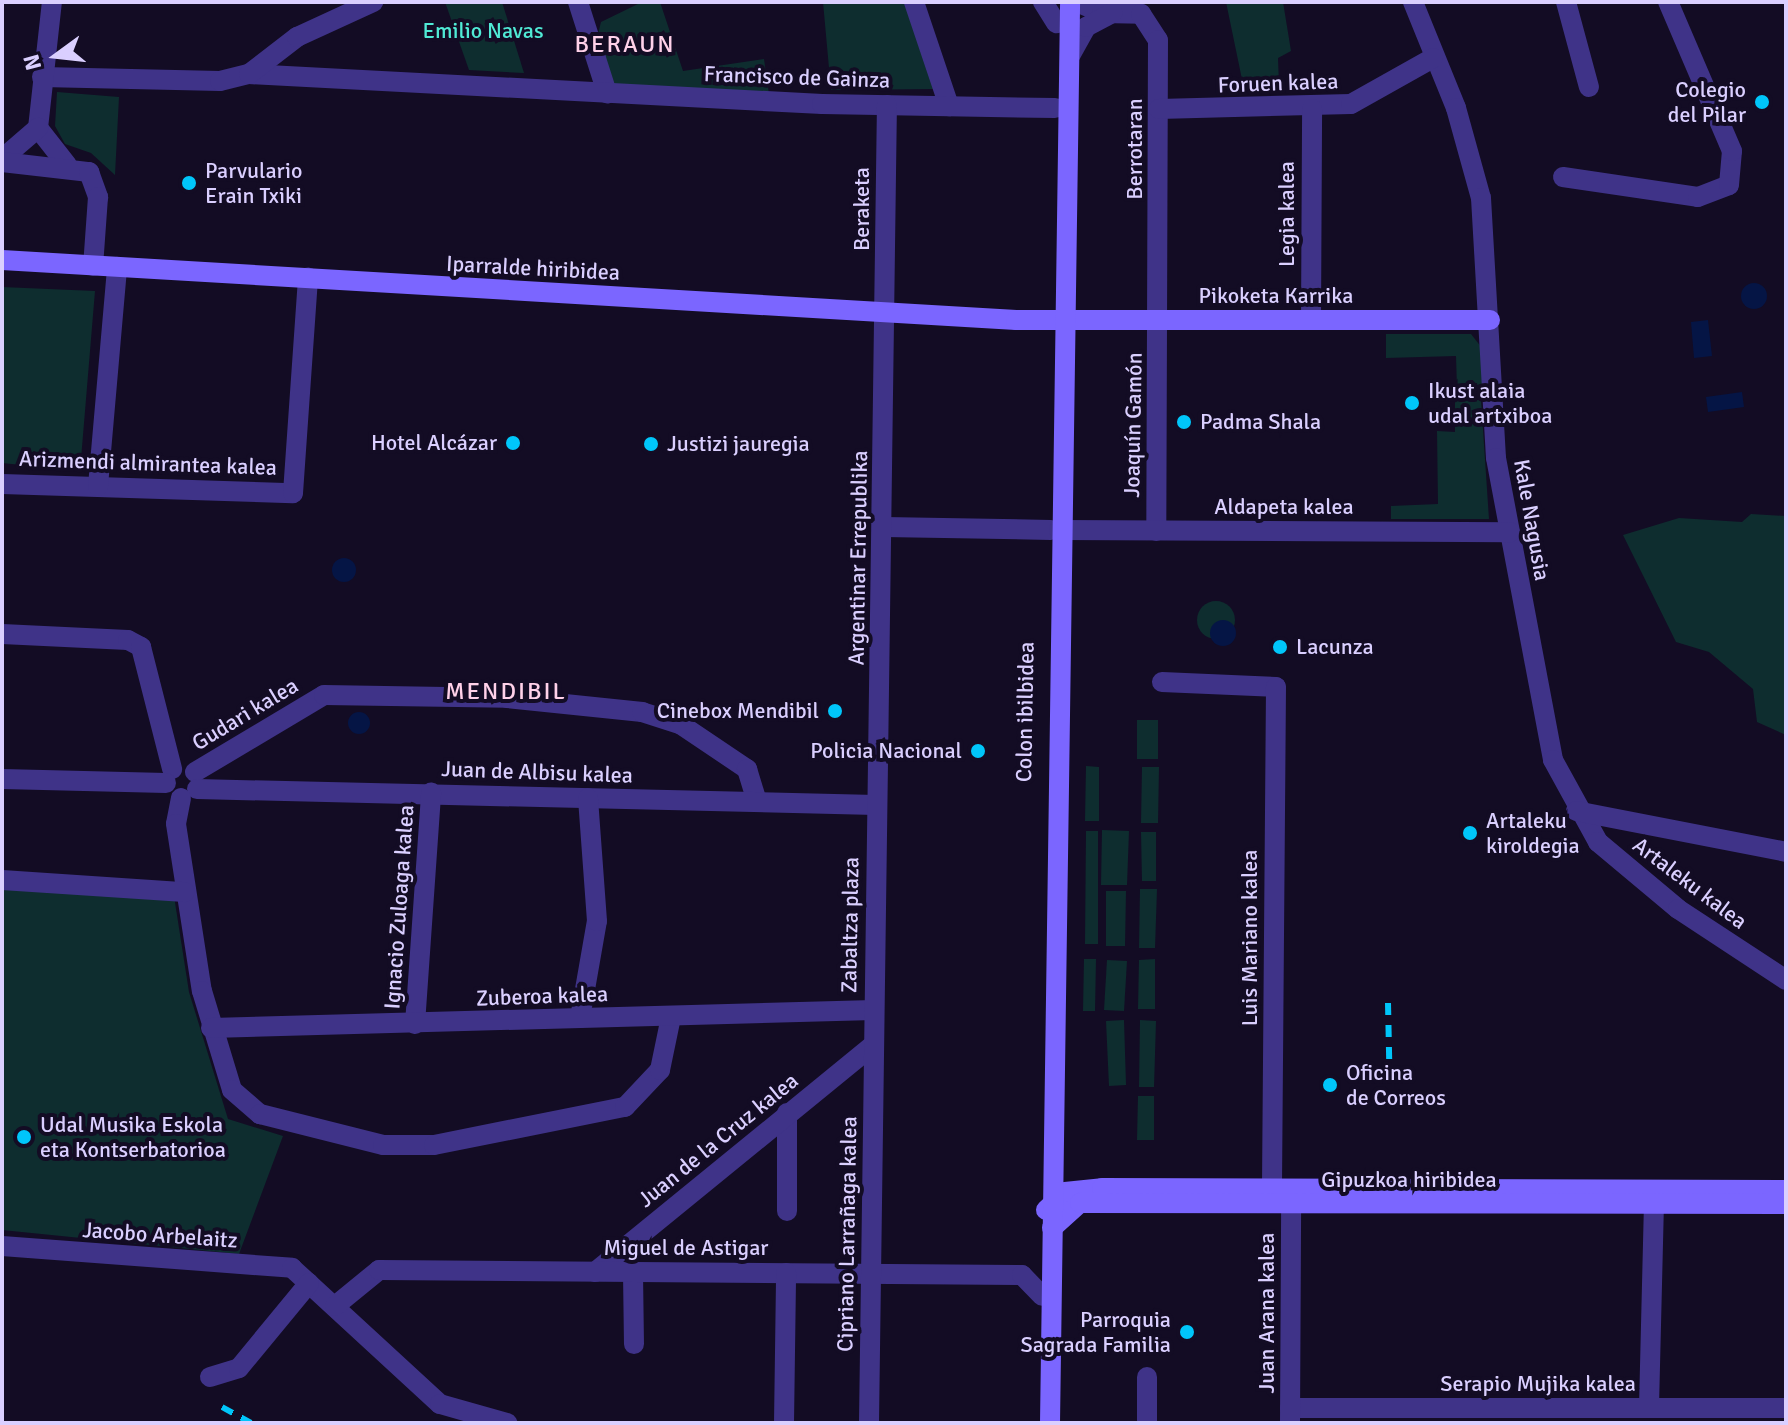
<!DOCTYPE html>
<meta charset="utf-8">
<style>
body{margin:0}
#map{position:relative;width:1788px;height:1425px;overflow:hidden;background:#130c24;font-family:Signika,sans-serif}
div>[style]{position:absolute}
.green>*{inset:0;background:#0e2d2f}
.round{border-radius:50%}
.water>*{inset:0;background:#051545}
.street>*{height:20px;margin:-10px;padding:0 10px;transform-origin:10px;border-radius:10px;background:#3f3388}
.secondary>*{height:20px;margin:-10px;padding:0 10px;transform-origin:10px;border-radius:10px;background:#7b66ff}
.rail>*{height:6px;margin-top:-3px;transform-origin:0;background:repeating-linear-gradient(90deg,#00c6fa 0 12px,transparent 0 22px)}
.dots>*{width:22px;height:22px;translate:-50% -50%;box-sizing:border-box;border:4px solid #130c24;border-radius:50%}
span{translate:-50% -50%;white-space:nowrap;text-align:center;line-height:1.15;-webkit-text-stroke:8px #130c24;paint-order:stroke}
.park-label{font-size:22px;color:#50ead5}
.street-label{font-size:22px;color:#dacfff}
.poi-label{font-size:22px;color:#dacfff}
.right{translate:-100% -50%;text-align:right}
.left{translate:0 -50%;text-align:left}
.neighbourhood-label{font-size:24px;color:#ffd1e9;letter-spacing:2px}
.frame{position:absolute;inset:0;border:4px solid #dacfff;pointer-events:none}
.north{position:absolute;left:16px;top:16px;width:80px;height:80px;-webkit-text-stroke:6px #130c24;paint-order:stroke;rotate:255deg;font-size:22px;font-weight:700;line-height:32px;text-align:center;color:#dacfff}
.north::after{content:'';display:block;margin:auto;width:28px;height:36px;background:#dacfff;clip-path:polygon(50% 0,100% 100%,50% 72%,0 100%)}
</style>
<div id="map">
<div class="green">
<i style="clip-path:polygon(445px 2px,502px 2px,524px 73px,469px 70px)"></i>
<i style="clip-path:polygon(642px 2px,660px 2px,683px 71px,764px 59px,769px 94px,613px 88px,597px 38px,601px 22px)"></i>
<i style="clip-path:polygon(823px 2px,905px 2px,935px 89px,831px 90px)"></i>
<i style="clip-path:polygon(1226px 2px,1283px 2px,1291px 51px,1278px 58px,1279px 85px,1273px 91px,1244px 89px)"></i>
<i style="clip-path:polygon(57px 92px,119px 97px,115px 175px,91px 153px,65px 144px,55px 126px)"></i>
<i style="clip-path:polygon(2px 287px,95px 291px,80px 471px,2px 463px)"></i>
<i style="clip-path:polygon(1386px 334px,1471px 334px,1482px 348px,1482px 388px,1457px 389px,1456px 356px,1386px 358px)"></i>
<i style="clip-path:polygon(1455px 400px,1481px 400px,1489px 519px,1391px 519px,1391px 506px,1438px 504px,1437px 431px,1455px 432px)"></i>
<i style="clip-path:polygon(1751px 514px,1786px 516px,1786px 735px,1757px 722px,1753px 689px,1709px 652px,1676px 642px,1623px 535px,1679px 518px,1742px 522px)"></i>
<i class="round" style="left:1197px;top:601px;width:38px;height:38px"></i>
<i style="clip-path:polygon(1137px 720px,1158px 720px,1158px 759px,1137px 759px)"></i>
<i style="clip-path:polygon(1086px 766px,1099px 767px,1099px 821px,1085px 821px)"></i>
<i style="clip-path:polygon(1142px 767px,1159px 767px,1158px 823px,1141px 823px)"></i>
<i style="clip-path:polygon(1102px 830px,1129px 831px,1127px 885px,1101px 885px)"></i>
<i style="clip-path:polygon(1086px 831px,1098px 831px,1098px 944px,1085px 944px)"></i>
<i style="clip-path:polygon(1141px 832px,1156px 832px,1156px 881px,1142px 881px)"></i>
<i style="clip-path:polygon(2px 887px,174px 896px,189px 992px,228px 1119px,283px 1136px,239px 1254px,2px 1230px)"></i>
<i style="clip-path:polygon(1140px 889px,1157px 889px,1155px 948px,1139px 948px)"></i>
<i style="clip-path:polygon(1106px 891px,1126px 891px,1125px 946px,1106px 946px)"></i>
<i style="clip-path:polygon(1084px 959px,1096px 959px,1095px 1011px,1083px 1011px)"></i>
<i style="clip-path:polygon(1155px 959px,1155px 1009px,1138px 1009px,1139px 960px)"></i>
<i style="clip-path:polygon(1107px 960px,1127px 961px,1124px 1011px,1104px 1010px)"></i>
<i style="clip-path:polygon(1124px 1020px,1126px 1085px,1109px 1086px,1106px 1021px)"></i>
<i style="clip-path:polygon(1140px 1020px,1156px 1021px,1154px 1087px,1139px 1087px)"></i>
<i style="clip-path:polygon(1138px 1096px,1154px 1096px,1154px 1140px,1137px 1140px)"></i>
</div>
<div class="water">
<i class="round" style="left:1741px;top:283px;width:26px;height:26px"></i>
<i style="clip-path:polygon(1708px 320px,1712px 356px,1694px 358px,1691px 322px)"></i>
<i style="clip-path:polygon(1742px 392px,1744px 407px,1708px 412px,1706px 397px)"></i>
<i class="round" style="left:332px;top:558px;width:24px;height:24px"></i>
<i class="round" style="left:1210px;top:620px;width:26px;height:26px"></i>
<i class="round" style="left:348px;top:712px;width:22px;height:22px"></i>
</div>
<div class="street">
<i style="left:578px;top:2px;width:96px;rotate:72.3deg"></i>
<i style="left:914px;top:2px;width:110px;rotate:71.4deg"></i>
<i style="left:1043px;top:2px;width:25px;rotate:58deg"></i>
<i style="left:1077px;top:2px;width:27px;rotate:24deg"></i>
<i style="left:1102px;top:13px;width:39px;rotate:1deg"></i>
<i style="left:1141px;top:14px;width:31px;rotate:57deg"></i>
<i style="left:1158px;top:40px;width:491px;rotate:90.2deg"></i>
<i style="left:1413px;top:2px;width:114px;rotate:67.9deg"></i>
<i style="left:1456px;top:108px;width:93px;rotate:74.5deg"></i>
<i style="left:1481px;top:198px;width:260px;rotate:86.7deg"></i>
<i style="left:1496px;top:458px;width:307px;rotate:79.3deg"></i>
<i style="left:1553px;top:760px;width:94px;rotate:61.2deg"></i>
<i style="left:1598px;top:842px;width:104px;rotate:39.9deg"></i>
<i style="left:1678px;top:909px;width:129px;rotate:33.3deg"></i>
<i style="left:1566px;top:2px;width:88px;rotate:74.9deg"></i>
<i style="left:1070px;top:56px;width:33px;rotate:-61deg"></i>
<i style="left:1086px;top:27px;width:30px;rotate:-28deg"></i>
<i style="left:249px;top:74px;width:574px;rotate:3deg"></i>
<i style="left:822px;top:104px;width:233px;rotate:1deg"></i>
<i style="left:42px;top:77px;width:178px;rotate:1.3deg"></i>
<i style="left:220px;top:81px;width:30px;rotate:-14deg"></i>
<i style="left:249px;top:74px;width:61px;rotate:-37.6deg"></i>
<i style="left:297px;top:37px;width:84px;rotate:-24.7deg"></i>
<i style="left:1159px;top:109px;width:192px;rotate:-1.5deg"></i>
<i style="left:1351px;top:104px;width:94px;rotate:-29.3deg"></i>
<i style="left:38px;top:128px;width:127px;rotate:-83.7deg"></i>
<i style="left:38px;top:128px;width:47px;rotate:51.9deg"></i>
<i style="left:2px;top:159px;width:48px;rotate:-40.7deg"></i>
<i style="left:2px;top:162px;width:88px;rotate:6.6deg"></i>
<i style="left:89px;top:172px;width:27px;rotate:70deg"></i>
<i style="left:98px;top:197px;width:69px;rotate:94.1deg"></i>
<i style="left:1563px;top:177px;width:136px;rotate:8.4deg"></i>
<i style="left:1698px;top:197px;width:33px;rotate:-21deg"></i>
<i style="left:1729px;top:185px;width:34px;rotate:-85deg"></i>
<i style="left:1732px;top:151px;width:162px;rotate:-113.2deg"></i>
<i style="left:1311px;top:320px;width:211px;rotate:-89.7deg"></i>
<i style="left:2px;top:484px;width:291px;rotate:1.8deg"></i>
<i style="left:293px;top:493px;width:216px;rotate:-86deg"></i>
<i style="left:98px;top:486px;width:220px;rotate:-85deg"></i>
<i style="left:884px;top:527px;width:167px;rotate:1deg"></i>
<i style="left:1059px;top:530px;width:451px;rotate:0.3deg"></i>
<i style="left:2px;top:634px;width:126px;rotate:2.7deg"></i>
<i style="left:128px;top:640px;width:15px;rotate:28deg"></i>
<i style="left:141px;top:647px;width:126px;rotate:75.7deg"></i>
<i style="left:1162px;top:682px;width:114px;rotate:2.5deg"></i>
<i style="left:1276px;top:687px;width:502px;rotate:90.46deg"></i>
<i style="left:195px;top:772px;width:150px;rotate:-30.8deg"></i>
<i style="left:324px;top:695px;width:183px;rotate:0.9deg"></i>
<i style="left:507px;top:698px;width:136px;rotate:5.9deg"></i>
<i style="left:642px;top:712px;width:40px;rotate:18deg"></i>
<i style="left:680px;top:724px;width:81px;rotate:33.9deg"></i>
<i style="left:747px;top:769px;width:34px;rotate:73deg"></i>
<i style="left:2px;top:779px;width:164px;rotate:1.4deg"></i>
<i style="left:197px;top:789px;width:679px;rotate:1.35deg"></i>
<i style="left:181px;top:798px;width:26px;rotate:101deg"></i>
<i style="left:176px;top:824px;width:169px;rotate:81.2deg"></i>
<i style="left:202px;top:991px;width:103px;rotate:73.1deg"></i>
<i style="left:232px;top:1090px;width:37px;rotate:41deg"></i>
<i style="left:260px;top:1114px;width:127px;rotate:14.1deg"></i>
<i style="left:383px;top:1145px;width:51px"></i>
<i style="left:434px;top:1145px;width:195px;rotate:-11.3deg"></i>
<i style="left:625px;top:1107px;width:51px;rotate:-46.6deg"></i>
<i style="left:660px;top:1070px;width:54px;rotate:-78.3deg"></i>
<i style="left:1576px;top:811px;width:214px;rotate:11deg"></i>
<i style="left:2px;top:880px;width:183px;rotate:3.8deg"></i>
<i style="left:580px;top:1018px;width:98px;rotate:-80.1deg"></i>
<i style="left:597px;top:921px;width:123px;rotate:-94.2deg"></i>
<i style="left:415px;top:1024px;width:232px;rotate:-86deg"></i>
<i style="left:211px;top:1028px;width:663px;rotate:-1.56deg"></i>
<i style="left:787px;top:1211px;width:98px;rotate:-90deg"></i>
<i style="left:2px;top:1246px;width:291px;rotate:4.3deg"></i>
<i style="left:292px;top:1268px;width:201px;rotate:42.6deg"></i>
<i style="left:440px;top:1404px;width:70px;rotate:15.8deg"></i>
<i style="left:595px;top:1272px;width:359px;rotate:-39.2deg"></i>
<i style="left:633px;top:1273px;width:71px;rotate:89.2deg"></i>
<i style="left:335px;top:1306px;width:57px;rotate:-39.3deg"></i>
<i style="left:379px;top:1270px;width:643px;rotate:0.45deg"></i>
<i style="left:1022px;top:1275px;width:29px;rotate:46deg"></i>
<i style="left:210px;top:1377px;width:30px;rotate:-17deg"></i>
<i style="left:239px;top:1368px;width:110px;rotate:-50.5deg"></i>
<i style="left:1147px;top:1377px;width:46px;rotate:90deg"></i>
<i style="left:1649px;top:1407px;width:203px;rotate:-88.6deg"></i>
<i style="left:1290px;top:1408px;width:496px"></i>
<i style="left:784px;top:1423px;width:150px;rotate:-89.2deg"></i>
<i style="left:869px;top:1423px;width:1318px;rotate:-89.22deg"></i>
<i style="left:1290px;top:1423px;width:220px;rotate:-89.7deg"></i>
</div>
<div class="secondary">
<i style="left:2px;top:260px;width:1016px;rotate:3.39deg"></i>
<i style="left:1016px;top:320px;width:474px"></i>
<i style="left:1046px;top:1210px;width:26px;rotate:-43deg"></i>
<i style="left:1065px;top:1192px;width:37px;rotate:-6deg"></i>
<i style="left:1102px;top:1188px;width:684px;rotate:0.17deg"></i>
<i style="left:1052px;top:1228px;width:38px;rotate:-42deg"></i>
<i style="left:1080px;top:1203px;width:706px;rotate:0.08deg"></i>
<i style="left:1050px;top:1423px;width:1421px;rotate:-89.19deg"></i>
</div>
<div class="rail">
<i style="left:1388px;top:1003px;width:95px;rotate:88.8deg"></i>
<i style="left:222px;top:1407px;width:33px;rotate:29deg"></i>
</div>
<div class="dots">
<i style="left:1762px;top:102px;background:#00c6fa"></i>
<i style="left:189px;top:183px;background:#00c6fa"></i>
<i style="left:1412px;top:403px;background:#00c6fa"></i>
<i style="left:1184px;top:422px;background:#00c6fa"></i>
<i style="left:513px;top:443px;background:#00c6fa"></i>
<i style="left:651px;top:444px;background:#00c6fa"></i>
<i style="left:1280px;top:647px;background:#00c6fa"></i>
<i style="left:835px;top:711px;background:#00c6fa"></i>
<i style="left:978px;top:751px;background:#00c6fa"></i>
<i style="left:1470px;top:833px;background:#00c6fa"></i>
<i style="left:1330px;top:1085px;background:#00c6fa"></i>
<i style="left:24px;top:1137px;background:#00c6fa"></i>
<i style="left:1187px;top:1332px;background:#00c6fa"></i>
</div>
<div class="park-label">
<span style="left:483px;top:31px">Emilio Navas</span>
</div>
<div class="street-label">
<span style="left:797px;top:77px;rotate:2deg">Francisco de Gainza</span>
<span style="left:1278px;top:83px;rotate:-2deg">Foruen kalea</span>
<span style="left:1135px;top:149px;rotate:-90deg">Berrotaran</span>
<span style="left:862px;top:209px;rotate:-90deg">Beraketa</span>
<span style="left:1287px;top:214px;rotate:-90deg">Legia kalea</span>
<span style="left:533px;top:268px;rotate:3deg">Iparralde hiribidea</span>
<span style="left:1276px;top:296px">Pikoketa Karrika</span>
<span style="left:1133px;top:425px;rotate:-89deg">Joaquín Gamón</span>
<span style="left:148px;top:463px;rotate:2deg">Arizmendi almirantea kalea</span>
<span style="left:1284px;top:507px">Aldapeta kalea</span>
<span style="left:1532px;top:520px;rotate:80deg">Kale Nagusia</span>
<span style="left:858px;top:558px;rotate:-89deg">Argentinar Errepublika</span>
<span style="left:1025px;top:712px;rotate:-89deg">Colon ibilbidea</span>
<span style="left:245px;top:714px;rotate:-31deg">Gudari kalea</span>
<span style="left:537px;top:772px;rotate:2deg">Juan de Albisu kalea</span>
<span style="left:1690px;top:883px;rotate:37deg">Artaleku kalea</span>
<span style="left:399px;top:907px;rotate:-86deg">Ignacio Zuloaga kalea</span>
<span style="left:850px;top:925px;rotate:-89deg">Zabaltza plaza</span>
<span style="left:1250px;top:938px;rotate:-90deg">Luis Mariano kalea</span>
<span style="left:542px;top:996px;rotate:-2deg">Zuberoa kalea</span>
<span style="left:718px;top:1140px;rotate:-39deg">Juan de la Cruz kalea</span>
<span style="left:1409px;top:1180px">Gipuzkoa hiribidea</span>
<span style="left:847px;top:1234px;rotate:-89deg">Cipriano Larrañaga kalea</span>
<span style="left:160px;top:1235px;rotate:4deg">Jacobo Arbelaitz</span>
<span style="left:686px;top:1248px">Miguel de Astigar</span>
<span style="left:1267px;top:1313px;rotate:-90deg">Juan Arana kalea</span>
<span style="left:1538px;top:1384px">Serapio Mujika kalea</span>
</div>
<div class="poi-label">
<span class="right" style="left:1746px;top:102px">Colegio<br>del Pilar</span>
<span class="left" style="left:205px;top:183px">Parvulario<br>Erain Txiki</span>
<span class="left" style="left:1428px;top:403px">Ikust alaia<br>udal artxiboa</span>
<span class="left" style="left:1200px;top:422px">Padma Shala</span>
<span class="right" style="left:497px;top:443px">Hotel Alcázar</span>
<span class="left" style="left:667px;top:444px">Justizi jauregia</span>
<span class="left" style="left:1296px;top:647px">Lacunza</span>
<span class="right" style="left:819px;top:711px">Cinebox Mendibil</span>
<span class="right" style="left:962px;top:751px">Policia Nacional</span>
<span class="left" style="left:1486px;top:833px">Artaleku<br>kiroldegia</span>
<span class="left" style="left:1346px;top:1085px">Oficina<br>de Correos</span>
<span class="left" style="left:40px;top:1137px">Udal Musika Eskola<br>eta Kontserbatorioa</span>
<span class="right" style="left:1171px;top:1332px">Parroquia<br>Sagrada Familia</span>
</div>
<div class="neighbourhood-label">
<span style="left:625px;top:45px">BERAUN</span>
<span style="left:506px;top:692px">MENDIBIL</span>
</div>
<div class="frame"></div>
<div class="north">N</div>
</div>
